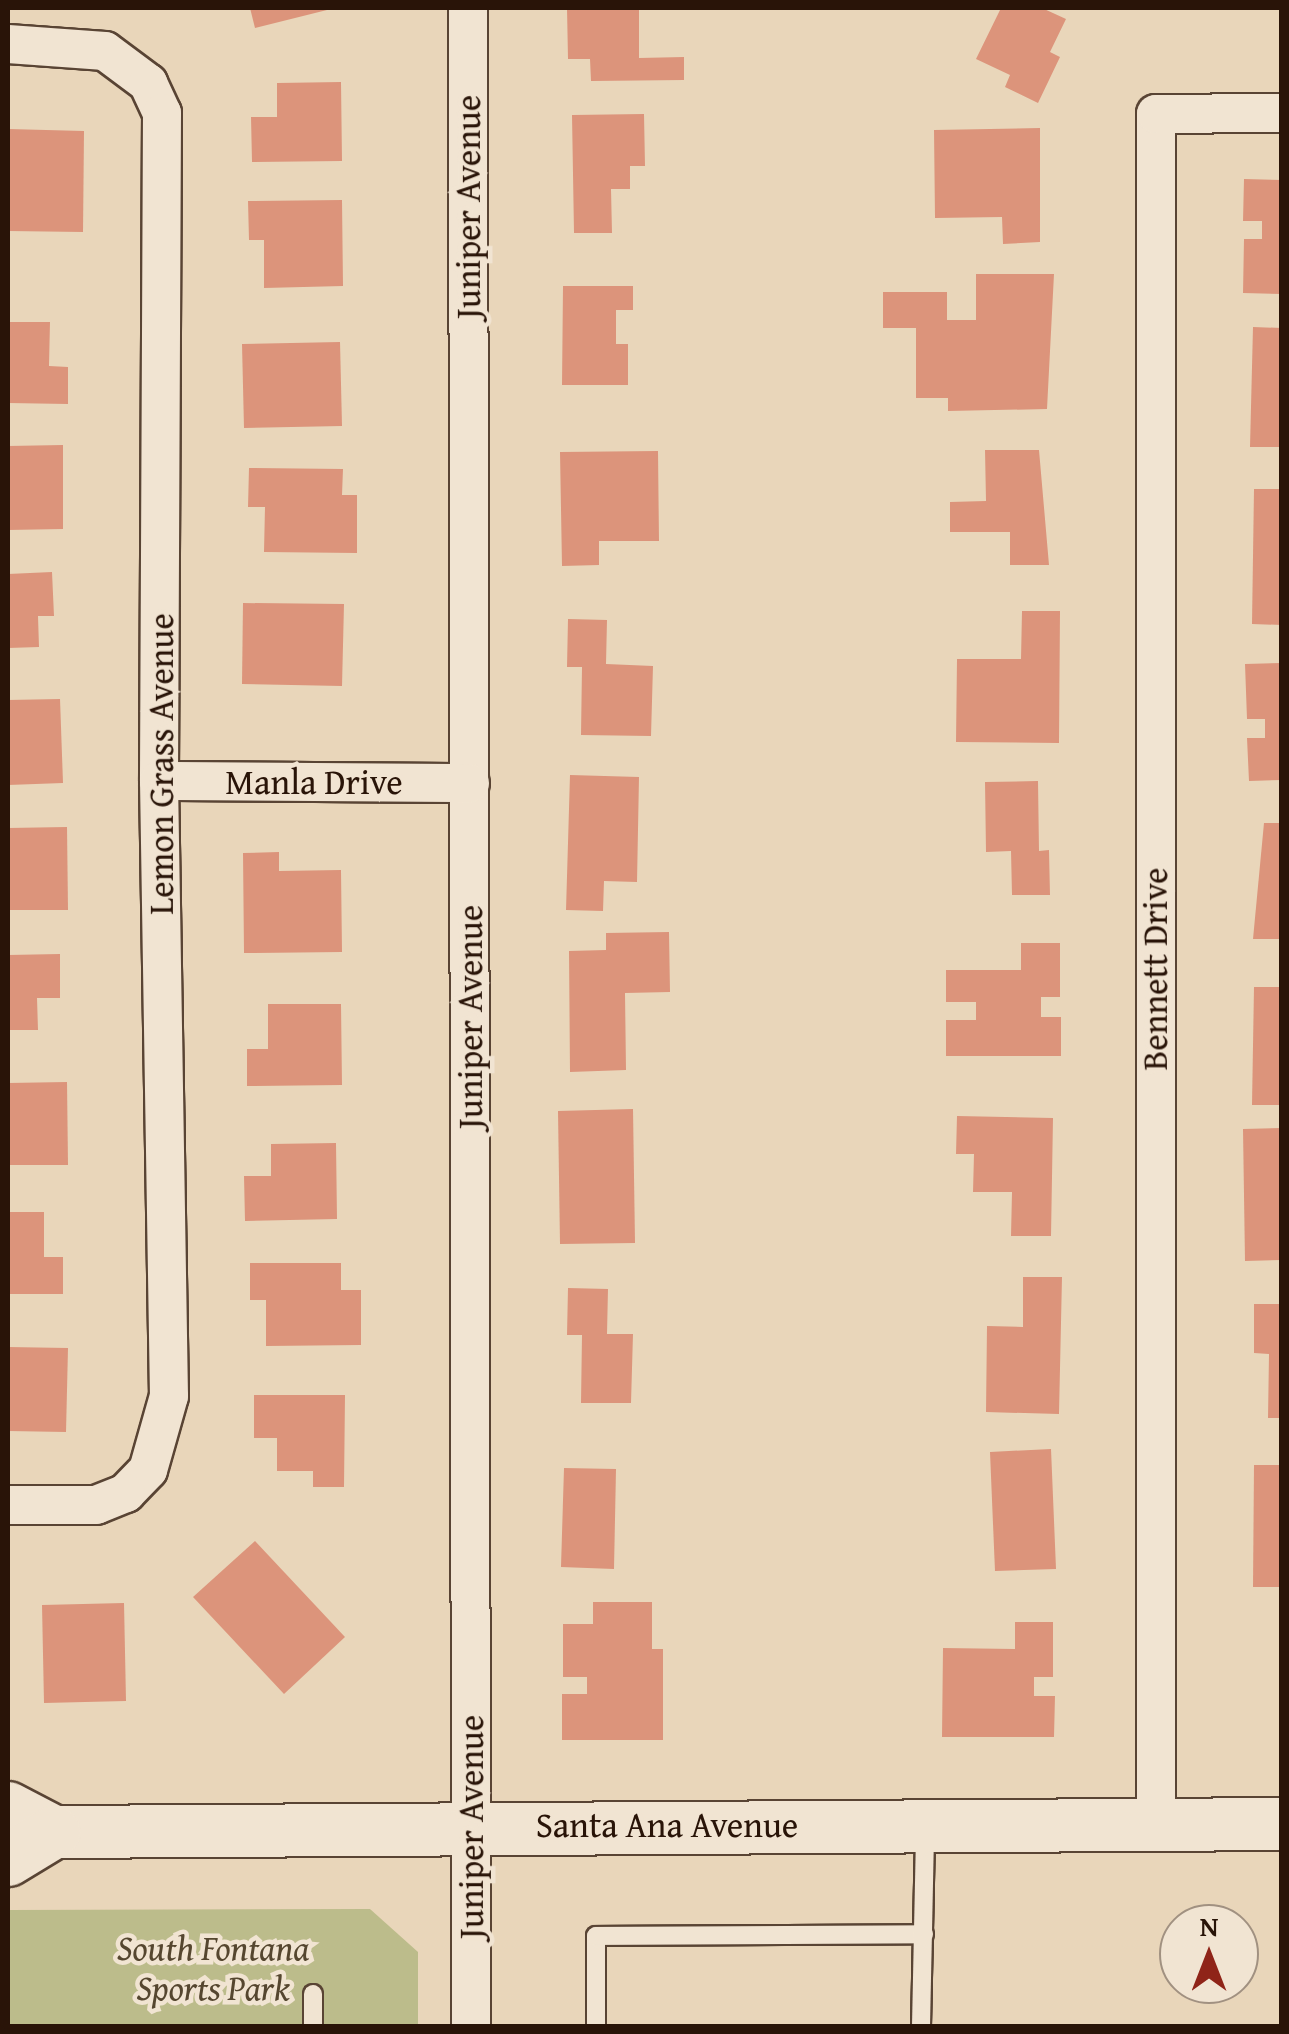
<!DOCTYPE html>
<style>
body{margin:0}
#map{position:relative;width:1289px;height:2034px;overflow:hidden;background:#e9d6ba;font-family:"Gentium Book Plus",serif}
div>[style]{position:absolute}
.green>*{inset:0;background:#bcbc8b}
.building>*{inset:0;background:#dc947b}
.roads{filter:drop-shadow(2px 0 #594434) drop-shadow(-2px 0 #594434) drop-shadow(0 2px #594434) drop-shadow(0 -2px #594434)}
.lane>*{height:18px;margin:-9px;padding:0 9px;transform-origin:9px;border-radius:9px;background:#f1e4d2}
.street>*{height:38px;margin:-19px;padding:0 19px;transform-origin:19px;border-radius:19px;background:#f1e4d2}
.secondary>*{height:52px;margin:-26px;padding:0 26px;transform-origin:26px;border-radius:26px;background:#f1e4d2}
span{translate:-50% -50%;white-space:nowrap;text-align:center;line-height:1.15;-webkit-text-stroke:9px #f1e4d2;paint-order:stroke}
.street-label{font-size:35px;color:#291408}
.park-label{font-size:35px;color:#55462f;font-style:italic}
.frame{position:absolute;inset:0;border:10px solid #291408;pointer-events:none}
.north{position:absolute;left:1159px;top:1904px;width:100px;height:100px;box-sizing:border-box;background:#f1e4d2;border:2px solid #a19181;border-radius:50%;rotate:0deg;font-size:28px;font-weight:700;line-height:40px;text-align:center;color:#291408}
.north::after{content:'';display:block;margin:auto;width:35px;height:45px;background:#8f2418;clip-path:polygon(50% 0,100% 100%,50% 72%,0 100%)}
</style>
<div id="map">
<div class="green">
<i style="clip-path:polygon(370px 1909px,418px 1952px,418px 2026px,8px 2026px,8px 1910px)"></i>
</div>
<div class="building">
<i style="clip-path:polygon(250px 8px,330px 8px,331px 9px,255px 28px)"></i>
<i style="clip-path:polygon(567px 8px,639px 8px,639px 58px,684px 57px,684px 80px,591px 81px,590px 59px,568px 59px)"></i>
<i style="clip-path:polygon(1001px 8px,1042px 8px,1066px 19px,1050px 52px,1060px 57px,1038px 103px,1005px 87px,1010px 75px,976px 59px)"></i>
<i style="clip-path:polygon(341px 82px,342px 161px,252px 162px,251px 117px,277px 117px,277px 83px)"></i>
<i style="clip-path:polygon(644px 114px,645px 166px,630px 166px,630px 189px,611px 189px,612px 233px,574px 233px,572px 115px)"></i>
<i style="clip-path:polygon(1040px 128px,1040px 242px,1003px 244px,1002px 217px,935px 218px,934px 130px)"></i>
<i style="clip-path:polygon(8px 129px,84px 131px,83px 232px,8px 231px)"></i>
<i style="clip-path:polygon(1244px 179px,1282px 180px,1282px 294px,1243px 293px,1244px 239px,1262px 239px,1262px 221px,1243px 221px)"></i>
<i style="clip-path:polygon(342px 200px,343px 286px,264px 288px,264px 240px,249px 240px,248px 201px)"></i>
<i style="clip-path:polygon(976px 274px,1054px 274px,1047px 409px,948px 411px,948px 398px,916px 398px,916px 328px,883px 328px,883px 292px,947px 292px,947px 320px,976px 320px)"></i>
<i style="clip-path:polygon(563px 286px,633px 286px,633px 310px,616px 310px,616px 344px,628px 344px,628px 385px,562px 385px)"></i>
<i style="clip-path:polygon(8px 322px,50px 322px,49px 366px,68px 367px,68px 404px,8px 403px)"></i>
<i style="clip-path:polygon(1253px 327px,1282px 328px,1282px 447px,1250px 447px)"></i>
<i style="clip-path:polygon(340px 342px,342px 426px,244px 428px,242px 344px)"></i>
<i style="clip-path:polygon(63px 445px,63px 529px,8px 530px,8px 446px)"></i>
<i style="clip-path:polygon(985px 450px,1039px 450px,1049px 565px,1010px 565px,1010px 532px,950px 532px,950px 502px,986px 501px)"></i>
<i style="clip-path:polygon(658px 451px,659px 541px,599px 541px,599px 565px,562px 566px,560px 452px)"></i>
<i style="clip-path:polygon(249px 468px,343px 469px,342px 495px,357px 495px,357px 553px,264px 552px,265px 507px,248px 507px)"></i>
<i style="clip-path:polygon(1254px 489px,1282px 489px,1282px 625px,1252px 624px)"></i>
<i style="clip-path:polygon(52px 572px,54px 616px,38px 616px,39px 647px,8px 648px,8px 574px)"></i>
<i style="clip-path:polygon(243px 603px,344px 604px,342px 686px,242px 684px)"></i>
<i style="clip-path:polygon(1022px 611px,1060px 611px,1059px 743px,956px 742px,957px 659px,1021px 659px)"></i>
<i style="clip-path:polygon(568px 619px,607px 620px,606px 664px,653px 666px,651px 736px,581px 735px,582px 667px,567px 667px)"></i>
<i style="clip-path:polygon(1282px 663px,1282px 780px,1249px 781px,1247px 738px,1265px 738px,1265px 719px,1247px 719px,1245px 664px)"></i>
<i style="clip-path:polygon(60px 699px,63px 783px,8px 785px,8px 700px)"></i>
<i style="clip-path:polygon(570px 775px,639px 777px,637px 882px,604px 881px,603px 911px,566px 910px)"></i>
<i style="clip-path:polygon(1038px 781px,1039px 851px,1049px 850px,1050px 895px,1012px 895px,1011px 851px,986px 852px,985px 782px)"></i>
<i style="clip-path:polygon(1264px 823px,1282px 823px,1282px 939px,1253px 939px)"></i>
<i style="clip-path:polygon(67px 827px,68px 910px,8px 910px,8px 828px)"></i>
<i style="clip-path:polygon(279px 852px,279px 871px,341px 870px,342px 952px,244px 953px,243px 853px)"></i>
<i style="clip-path:polygon(669px 932px,670px 992px,625px 993px,626px 1070px,570px 1072px,569px 951px,606px 950px,606px 933px)"></i>
<i style="clip-path:polygon(1021px 943px,1060px 943px,1060px 997px,1041px 997px,1041px 1017px,1061px 1017px,1061px 1056px,946px 1056px,946px 1020px,976px 1020px,976px 1002px,946px 1002px,946px 970px,1021px 970px)"></i>
<i style="clip-path:polygon(60px 954px,60px 998px,37px 998px,38px 1030px,8px 1030px,8px 955px)"></i>
<i style="clip-path:polygon(1254px 987px,1282px 987px,1282px 1105px,1252px 1105px)"></i>
<i style="clip-path:polygon(268px 1004px,341px 1004px,342px 1085px,247px 1086px,247px 1049px,268px 1049px)"></i>
<i style="clip-path:polygon(67px 1082px,68px 1165px,8px 1165px,8px 1083px)"></i>
<i style="clip-path:polygon(633px 1109px,635px 1243px,560px 1244px,558px 1111px)"></i>
<i style="clip-path:polygon(957px 1116px,1053px 1118px,1051px 1236px,1011px 1236px,1012px 1192px,973px 1192px,974px 1154px,956px 1154px)"></i>
<i style="clip-path:polygon(1282px 1128px,1281px 1260px,1245px 1261px,1243px 1129px)"></i>
<i style="clip-path:polygon(336px 1143px,337px 1219px,245px 1221px,244px 1176px,271px 1176px,271px 1144px)"></i>
<i style="clip-path:polygon(8px 1212px,44px 1212px,44px 1257px,63px 1257px,63px 1294px,8px 1294px)"></i>
<i style="clip-path:polygon(250px 1263px,341px 1263px,341px 1290px,361px 1290px,361px 1345px,266px 1346px,266px 1300px,250px 1300px)"></i>
<i style="clip-path:polygon(1023px 1277px,1062px 1277px,1059px 1414px,986px 1412px,987px 1326px,1023px 1327px)"></i>
<i style="clip-path:polygon(568px 1288px,608px 1289px,607px 1334px,633px 1334px,631px 1403px,581px 1403px,582px 1335px,567px 1335px)"></i>
<i style="clip-path:polygon(1254px 1304px,1282px 1304px,1282px 1418px,1268px 1418px,1269px 1354px,1254px 1353px)"></i>
<i style="clip-path:polygon(8px 1347px,68px 1348px,66px 1432px,8px 1431px)"></i>
<i style="clip-path:polygon(254px 1395px,345px 1395px,344px 1487px,313px 1487px,313px 1471px,277px 1471px,277px 1438px,254px 1438px)"></i>
<i style="clip-path:polygon(1051px 1449px,1056px 1569px,995px 1571px,990px 1452px)"></i>
<i style="clip-path:polygon(1254px 1465px,1282px 1465px,1282px 1587px,1253px 1587px)"></i>
<i style="clip-path:polygon(564px 1468px,616px 1469px,614px 1569px,561px 1567px)"></i>
<i style="clip-path:polygon(255px 1541px,345px 1637px,284px 1694px,193px 1597px)"></i>
<i style="clip-path:polygon(593px 1602px,652px 1602px,652px 1649px,663px 1649px,663px 1740px,562px 1740px,562px 1694px,587px 1694px,587px 1677px,563px 1677px,563px 1624px,593px 1624px)"></i>
<i style="clip-path:polygon(124px 1603px,126px 1701px,44px 1703px,42px 1605px)"></i>
<i style="clip-path:polygon(1015px 1622px,1053px 1622px,1053px 1677px,1034px 1677px,1034px 1696px,1055px 1696px,1054px 1737px,942px 1737px,943px 1648px,1015px 1649px)"></i>
</div>
<div class="roads">
<div class="lane">
<i style="left:313px;top:1994px;width:32px;rotate:90deg"></i>
<i style="left:596px;top:2026px;width:90px;rotate:-90deg"></i>
<i style="left:596px;top:1936px;width:328px;rotate:-0.3deg"></i>
<i style="left:921px;top:2026px;width:194px;rotate:-88.8deg"></i>
</div>
<div class="street">
<i style="left:468px;top:8px;width:2018px;rotate:89.91deg"></i>
<i style="left:8px;top:44px;width:97px;rotate:4.1deg"></i>
<i style="left:105px;top:51px;width:54px;rotate:36.7deg"></i>
<i style="left:148px;top:83px;width:33px;rotate:65deg"></i>
<i style="left:162px;top:113px;width:668px;rotate:90.26deg"></i>
<i style="left:159px;top:781px;width:615px;rotate:89.07deg"></i>
<i style="left:169px;top:1396px;width:77px;rotate:105.8deg"></i>
<i style="left:148px;top:1470px;width:32px;rotate:134deg"></i>
<i style="left:126px;top:1493px;width:32px;rotate:158deg"></i>
<i style="left:96px;top:1505px;width:88px;rotate:180deg"></i>
<i style="left:159px;top:781px;width:311px;rotate:0.4deg"></i>
<i style="left:1156px;top:1823px;width:1709px;rotate:-90deg"></i>
<i style="left:1156px;top:114px;width:126px;rotate:-0.5deg"></i>
</div>
<div class="secondary">
<i style="left:8px;top:1808px;width:52px;rotate:27.6deg"></i>
<i style="left:54px;top:1832px;width:1228px;rotate:-0.37deg"></i>
<i style="left:8px;top:1860px;width:54px;rotate:-31.3deg"></i>
</div>
</div>
<div class="street-label">
<span style="left:468px;top:207px;rotate:-90deg">Juniper Avenue</span>
<span style="left:161px;top:764px;rotate:-90deg">Lemon Grass Avenue</span>
<span style="left:314px;top:782px">Manla Drive</span>
<span style="left:1155px;top:969px;rotate:-90deg">Bennett Drive</span>
<span style="left:470px;top:1017px;rotate:-90deg">Juniper Avenue</span>
<span style="left:667px;top:1825px">Santa Ana Avenue</span>
<span style="left:471px;top:1827px;rotate:-90deg">Juniper Avenue</span>
</div>
<div class="park-label">
<span style="left:213px;top:1968px">South Fontana<br>Sports Park</span>
</div>
<div class="frame"></div>
<div class="north">N</div>
</div>
